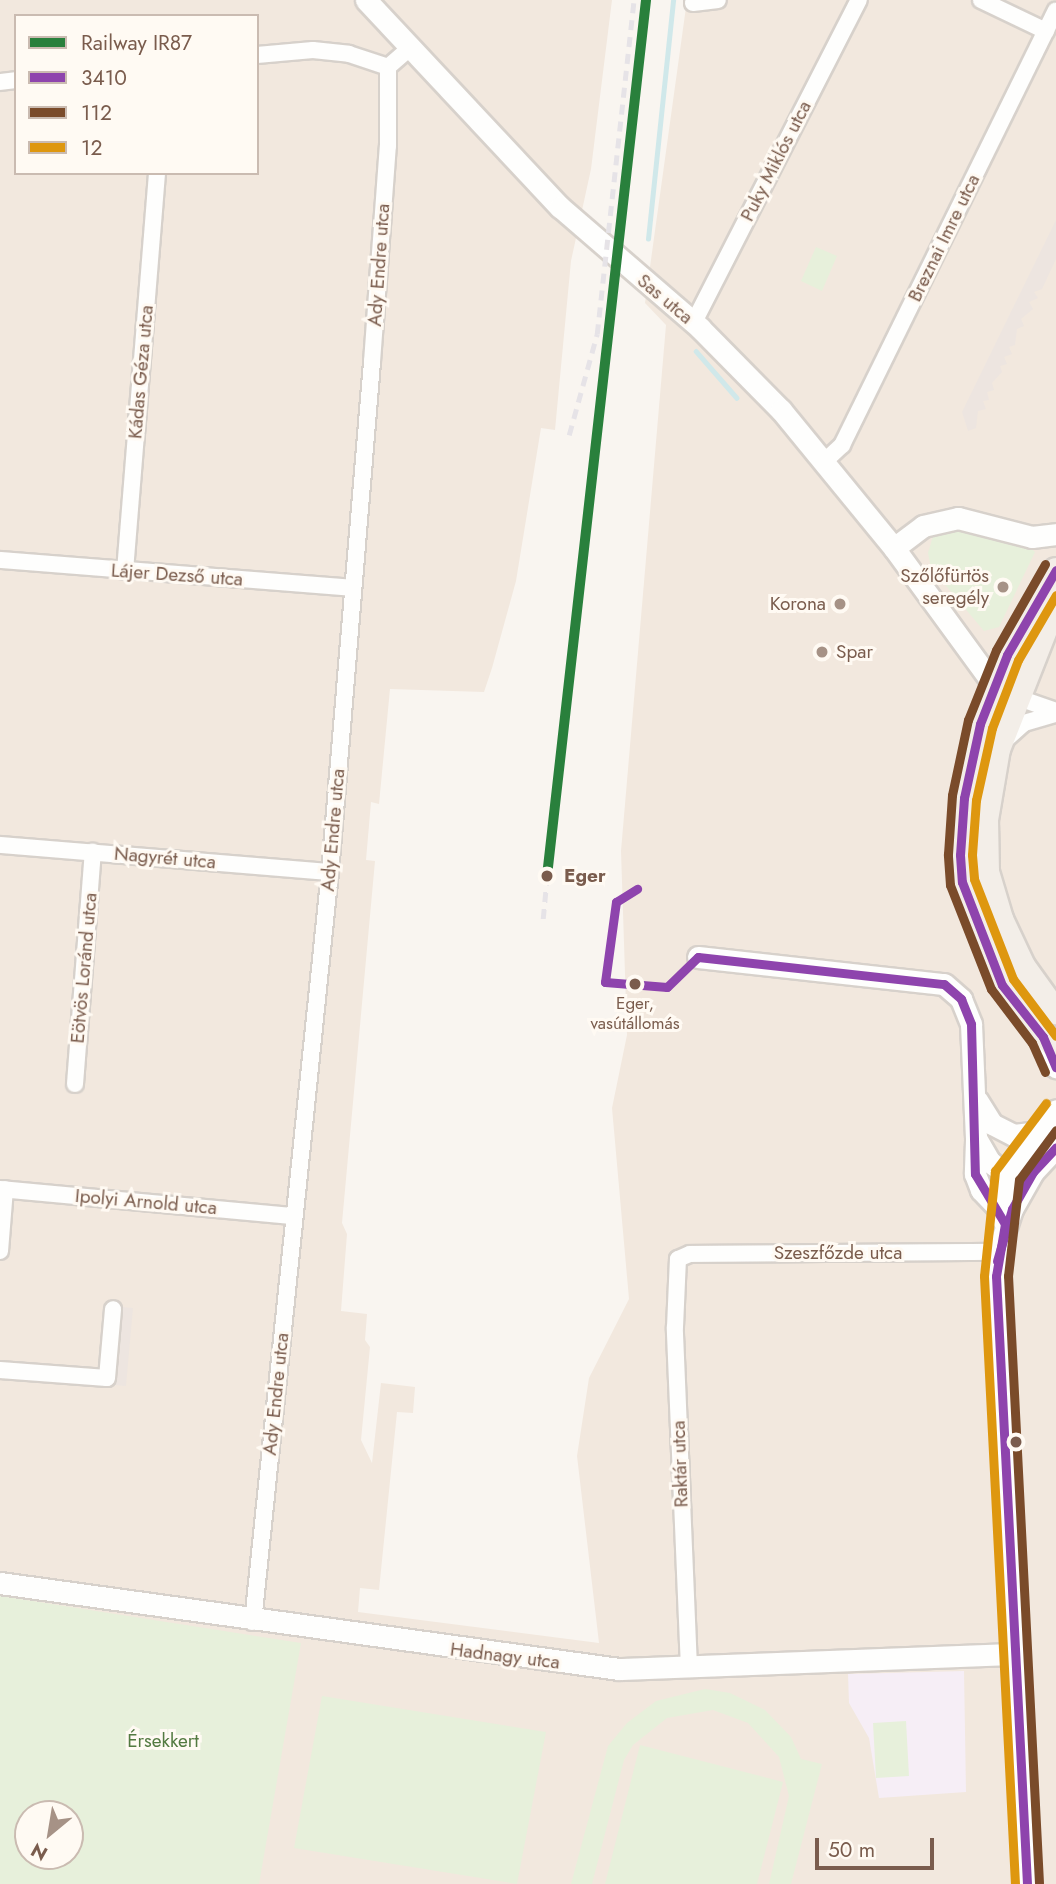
<!DOCTYPE html>
<meta charset="utf-8">
<style>
body{margin:0}
#map{position:relative;width:1056px;height:1884px;overflow:hidden;background:#f9f5f0;font-family:Jost,sans-serif}
div>[style]{position:absolute}
.residential>*{inset:0;background:#f2e8de}
.industrial>*{inset:0;background:#ede5e0}
.education>*{inset:0;background:#f6eef6}
.green>*{inset:0;background:#e7f0db}
.stream>*{height:4.5px;margin:-2.25px;padding:0 2.25px;transform-origin:2.25px;border-radius:2.25px;background:#d0e8ea}
.roads{filter:drop-shadow(2px 0 #d7d1cb) drop-shadow(-2px 0 #d7d1cb) drop-shadow(0 2px #d7d1cb) drop-shadow(0 -2px #d7d1cb)}
.street>*{height:16px;margin:-8px;padding:0 8px;transform-origin:8px;border-radius:8px;background:#fefefd}
.secondary>*{height:21px;margin:-10.5px;padding:0 10.5px;transform-origin:10.5px;border-radius:10.5px;background:#fefefd}
.primary>*{height:24px;margin:-12px;padding:0 12px;transform-origin:12px;border-radius:12px;background:#f3eee8}
.rail>*{height:4.5px;margin-top:-2.25px;transform-origin:0;background:repeating-linear-gradient(90deg,#e6e3e7 0 10px,transparent 0 17px)}
.bus-1>*{height:9px;margin:-4.5px;padding:0 4.5px;transform-origin:4.5px;border-radius:4.5px;background:#8e44ad}
.bus-2>*{height:9px;margin:-4.5px;padding:0 4.5px;transform-origin:4.5px;border-radius:4.5px;background:#7a4b2a}
.bus-3>*{height:9px;margin:-4.5px;padding:0 4.5px;transform-origin:4.5px;border-radius:4.5px;background:#de970f}
.rail-1>*{height:10px;margin:-5px;padding:0 5px;transform-origin:5px;border-radius:5px;background:#29803c}
.dots>*{width:19px;height:19px;translate:-50% -50%;box-sizing:border-box;border:4px solid #fffaf3;border-radius:50%}
span{translate:-50% -50%;white-space:nowrap;text-align:center;line-height:1.15;-webkit-text-stroke:6px #fffaf3;paint-order:stroke}
.bus-label{font-size:17px;color:#7a5c4d}
.street-label{font-size:19px;color:#7a5c4d}
.poi-label{font-size:19px;color:#7a5c4d}
.right{translate:-100% -50%;text-align:right}
.left{translate:0 -50%;text-align:left}
.stop-label{font-size:19px;color:#7a5c4d;font-weight:700}
.park-label{font-size:19px;color:#537a41}
.legend{position:absolute;left:14px;top:14px;width:245px;height:161px;box-sizing:border-box;background:#fffaf3;border:2px solid #cabbb1;margin:0;padding:9px 12px;list-style:none;font-size:21px;color:#7a5c4d}
.legend li{display:flex;align-items:center;gap:14px;height:35px}
.legend b{width:35px;border:2px solid #cabbb1}
.north{position:absolute;left:14px;top:1800px;width:70px;height:70px;box-sizing:border-box;background:#fffaf3;border:2px solid #cabbb1;border-radius:50%;rotate:210deg;font-size:19px;font-weight:700;line-height:28px;text-align:center;color:#7a5c4d}
.north::after{content:'';display:block;margin:auto;width:24px;height:32px;background:#a69286;clip-path:polygon(50% 0,100% 100%,50% 72%,0 100%)}
.scale{position:absolute;left:815px;top:1838px;width:119px;height:32px;box-sizing:border-box;border:4px solid #7a5c4d;border-top:0;padding-left:9px;font-size:21px;line-height:24px;white-space:nowrap;color:#7a5c4d;-webkit-text-stroke:5px #fffaf3;paint-order:stroke}
</style>
<div id="map">
<div class="residential">
<i style="clip-path:polygon(evenodd,0 0,612px 0,591px 169px,571px 261px,555px 430px,541px 428px,516px 581px,492px 668px,484px 692px,390px 689px,379px 804px,371px 802px,366px 860px,375px 861px,342px 1223px,347px 1234px,341px 1311px,367px 1314px,365px 1340px,370px 1347px,361px 1440px,372px 1463px,381px 1383px,415px 1387px,413px 1413px,397px 1412px,379px 1590px,360px 1588px,358px 1612px,599px 1643px,577px 1456px,589px 1378px,629px 1299px,612px 1108px,627px 1035px,621px 851px,666px 325px,645px 303px,687px 0,1056px 0,1056px 1884px,0 1884px,0 0,16px 16px,257px 16px,257px 173px,16px 173px,16px 16px,0 0,28px 1814px,70px 1814px,70px 1856px,28px 1856px,28px 1814px)"></i>
</div>
<div class="industrial">
<i style="clip-path:polygon(1056px 220px,1056px 259px,1042px 289px,1034px 292px,1038px 298px,1029px 302px,1033px 309px,1021px 319px,1024px 326px,1017px 329px,1015px 345px,1009px 347px,1012px 354px,1004px 357px,1007px 364px,1000px 366px,1002px 372px,992px 383px,994px 390px,987px 392px,989px 400px,983px 401px,986px 409px,978px 411px,976px 428px,968px 431px,962px 412px)"></i>
<i style="clip-path:polygon(121px 1307px,133px 1308px,126px 1386px,114px 1385px)"></i>
</div>
<div class="education">
<i style="clip-path:polygon(964px 1671px,966px 1792px,879px 1798px,869px 1738px,849px 1703px,848px 1674px)"></i>
</div>
<div class="green">
<i style="clip-path:polygon(816px 247px,837px 256px,822px 291px,801px 281px)"></i>
<i style="clip-path:polygon(954px 523px,1026px 544px,1035px 552px,999px 627px,984px 631px,931px 568px,928px 553px,933px 536px)"></i>
<i style="clip-path:polygon(evenodd,0 1596px,301px 1643px,259px 1884px,0 1884px,0 1596px,28px 1814px,70px 1814px,70px 1856px,28px 1856px,28px 1814px)"></i>
<i style="clip-path:polygon(705px 1689px,730px 1693px,765px 1710px,791px 1737px,801px 1759px,822px 1764px,791px 1884px,769px 1884px,789px 1796px,779px 1757px,748px 1723px,713px 1710px,667px 1718px,633px 1745px,624px 1760px,592px 1884px,571px 1884px,608px 1746px,627px 1723px,656px 1701px)"></i>
<i style="clip-path:polygon(322px 1696px,546px 1732px,517px 1884px,294px 1848px)"></i>
<i style="clip-path:polygon(906px 1721px,909px 1776px,876px 1778px,873px 1723px)"></i>
<i style="clip-path:polygon(640px 1745px,783px 1782px,757px 1884px,605px 1884px)"></i>
</div>
<div class="stream">
<i style="left:648px;top:239px;width:240px;rotate:-84deg"></i>
<i style="left:696px;top:351px;width:62px;rotate:48.9deg"></i>
</div>
<div class="roads">
<div class="street">
<i style="left:981px;top:0;width:72px;rotate:25.5deg"></i>
<i style="left:693px;top:3px;width:25px;rotate:-7deg"></i>
<i style="left:257px;top:55px;width:56px;rotate:-5.1deg"></i>
<i style="left:313px;top:50px;width:36px;rotate:6deg"></i>
<i style="left:349px;top:54px;width:41px;rotate:18.4deg"></i>
<i style="left:0;top:82px;width:16px;rotate:-7deg"></i>
<i style="left:694px;top:322px;width:362px;rotate:-62.9deg"></i>
<i style="left:826px;top:460px;width:22px;rotate:-43deg"></i>
<i style="left:842px;top:445px;width:484px;rotate:-63.8deg"></i>
<i style="left:0;top:560px;width:354px;rotate:4.5deg"></i>
<i style="left:125px;top:571px;width:399px;rotate:-85.4deg"></i>
<i style="left:1016px;top:697px;width:42px;rotate:19.3deg"></i>
<i style="left:1004px;top:741px;width:27px;rotate:-42deg"></i>
<i style="left:1024px;top:723px;width:33px;rotate:-16deg"></i>
<i style="left:0;top:845px;width:331px;rotate:4.7deg"></i>
<i style="left:75px;top:1084px;width:233px;rotate:-85.6deg"></i>
<i style="left:0;top:1189px;width:293px;rotate:5.3deg"></i>
<i style="left:0;top:1251px;width:62px;rotate:-85.4deg"></i>
<i style="left:0;top:1370px;width:107px;rotate:4.3deg"></i>
<i style="left:107px;top:1378px;width:69px;rotate:-85deg"></i>
<i style="left:253px;top:1622px;width:754px;rotate:-84.14deg"></i>
<i style="left:330px;top:872px;width:512px;rotate:-85.29deg"></i>
<i style="left:372px;top:362px;width:217px;rotate:-85.8deg"></i>
<i style="left:388px;top:146px;width:79px;rotate:-90deg"></i>
<i style="left:388px;top:67px;width:30px;rotate:-41deg"></i>
<i style="left:689px;top:1668px;width:341px;rotate:-92.4deg"></i>
<i style="left:675px;top:1327px;width:68px;rotate:-87.5deg"></i>
<i style="left:678px;top:1259px;width:13px;rotate:-23deg"></i>
<i style="left:690px;top:1254px;width:308px;rotate:-0.4deg"></i>
</div>
<div class="secondary">
<i style="left:366px;top:0;width:284px;rotate:46.9deg"></i>
<i style="left:560px;top:207px;width:185px;rotate:40.8deg"></i>
<i style="left:700px;top:328px;width:115px;rotate:45.4deg"></i>
<i style="left:781px;top:410px;width:178px;rotate:50.7deg"></i>
<i style="left:894px;top:548px;width:170px;rotate:53.9deg"></i>
<i style="left:994px;top:685px;width:13px;rotate:27deg"></i>
<i style="left:894px;top:548px;width:36px;rotate:-37deg"></i>
<i style="left:923px;top:526px;width:36px;rotate:-13deg"></i>
<i style="left:958px;top:518px;width:76px;rotate:14.4deg"></i>
<i style="left:1032px;top:537px;width:24px;rotate:-7deg"></i>
<i style="left:698px;top:957px;width:247px;rotate:6.3deg"></i>
<i style="left:944px;top:984px;width:23px;rotate:41deg"></i>
<i style="left:961px;top:999px;width:27px;rotate:68deg"></i>
<i style="left:971px;top:1024px;width:114px;rotate:87.5deg"></i>
<i style="left:976px;top:1138px;width:28px;rotate:60deg"></i>
<i style="left:990px;top:1162px;width:21px;rotate:37deg"></i>
<i style="left:1043px;top:1037px;width:33px;rotate:67deg"></i>
<i style="left:977px;top:1100px;width:28px;rotate:58deg"></i>
<i style="left:992px;top:1124px;width:25px;rotate:27deg"></i>
<i style="left:1014px;top:1135px;width:25px;rotate:-7deg"></i>
<i style="left:976px;top:1140px;width:34px;rotate:92deg"></i>
<i style="left:975px;top:1174px;width:17px;rotate:69deg"></i>
<i style="left:981px;top:1190px;width:28px;rotate:46deg"></i>
<i style="left:1004px;top:1222px;width:13px;rotate:-108deg"></i>
<i style="left:1000px;top:1210px;width:36px;rotate:-79deg"></i>
<i style="left:1007px;top:1175px;width:81px;rotate:-53deg"></i>
<i style="left:0;top:1583px;width:625px;rotate:7.91deg"></i>
<i style="left:619px;top:1669px;width:395px;rotate:-2.2deg"></i>
<i style="left:1027px;top:1884px;width:609px;rotate:-92.92deg"></i>
<i style="left:996px;top:1276px;width:24px;rotate:-85deg"></i>
<i style="left:998px;top:1252px;width:45px;rotate:-72deg"></i>
<i style="left:1012px;top:1209px;width:43px;rotate:-60.4deg"></i>
<i style="left:1033px;top:1172px;width:34px;rotate:-47deg"></i>
</div>
<div class="primary">
<i style="left:1056px;top:570px;width:98px;rotate:120deg"></i>
<i style="left:1007px;top:655px;width:74px;rotate:111.4deg"></i>
<i style="left:980px;top:724px;width:76px;rotate:102.2deg"></i>
<i style="left:964px;top:798px;width:57px;rotate:94deg"></i>
<i style="left:960px;top:855px;width:27px;rotate:86deg"></i>
<i style="left:962px;top:882px;width:110px;rotate:68.8deg"></i>
<i style="left:1002px;top:985px;width:83px;rotate:49.4deg"></i>
<i style="left:1056px;top:602px;width:158px;rotate:111.5deg"></i>
<i style="left:998px;top:749px;width:72px;rotate:99.6deg"></i>
<i style="left:986px;top:820px;width:52px;rotate:88.9deg"></i>
<i style="left:987px;top:872px;width:49px;rotate:73.4deg"></i>
<i style="left:1001px;top:919px;width:52px;rotate:64.9deg"></i>
<i style="left:1023px;top:966px;width:57px;rotate:54.3deg"></i>
</div>
</div>
<div class="rail">
<i style="left:569px;top:435px;width:105px;rotate:-74.5deg"></i>
<i style="left:597px;top:334px;width:336px;rotate:-83.7deg"></i>
<i style="left:543px;top:919px;width:43px;rotate:-84.7deg"></i>
</div>
<div class="bus-1">
<i style="left:1056px;top:570px;width:98px;rotate:120deg"></i>
<i style="left:1007px;top:655px;width:74px;rotate:111.4deg"></i>
<i style="left:980px;top:724px;width:76px;rotate:102.2deg"></i>
<i style="left:964px;top:798px;width:57px;rotate:94deg"></i>
<i style="left:960px;top:855px;width:27px;rotate:86deg"></i>
<i style="left:962px;top:882px;width:110px;rotate:68.8deg"></i>
<i style="left:1002px;top:985px;width:66px;rotate:51.7deg"></i>
<i style="left:1043px;top:1037px;width:33px;rotate:67deg"></i>
<i style="left:698px;top:957px;width:247px;rotate:6.3deg"></i>
<i style="left:944px;top:984px;width:23px;rotate:41deg"></i>
<i style="left:961px;top:999px;width:27px;rotate:68deg"></i>
<i style="left:971px;top:1024px;width:150px;rotate:88.5deg"></i>
<i style="left:975px;top:1174px;width:58px;rotate:59deg"></i>
<i style="left:1005px;top:1224px;width:53px;rotate:99.8deg"></i>
<i style="left:996px;top:1276px;width:609px;rotate:87.08deg"></i>
<i style="left:605px;top:982px;width:62px;rotate:4.6deg"></i>
<i style="left:667px;top:987px;width:43px;rotate:-44.1deg"></i>
<i style="left:605px;top:982px;width:81px;rotate:-82.2deg"></i>
<i style="left:616px;top:902px;width:25px;rotate:-32deg"></i>
<i style="left:997px;top:1261px;width:54px;rotate:-73.9deg"></i>
<i style="left:1012px;top:1209px;width:43px;rotate:-60.4deg"></i>
<i style="left:1033px;top:1172px;width:34px;rotate:-47deg"></i>
</div>
<div class="bus-2">
<i style="left:1045px;top:1072px;width:32px;rotate:-114deg"></i>
<i style="left:1032px;top:1043px;width:68px;rotate:-127.2deg"></i>
<i style="left:991px;top:989px;width:112px;rotate:-111.5deg"></i>
<i style="left:950px;top:885px;width:31px;rotate:-94deg"></i>
<i style="left:948px;top:854px;width:59px;rotate:-86.1deg"></i>
<i style="left:952px;top:795px;width:77px;rotate:-78deg"></i>
<i style="left:968px;top:720px;width:75px;rotate:-68.2deg"></i>
<i style="left:996px;top:650px;width:99px;rotate:-60.3deg"></i>
<i style="left:1039px;top:1883px;width:608px;rotate:-92.92deg"></i>
<i style="left:1008px;top:1276px;width:97px;rotate:-83.5deg"></i>
<i style="left:1019px;top:1180px;width:62px;rotate:-53.5deg"></i>
</div>
<div class="bus-3">
<i style="left:1056px;top:595px;width:75px;rotate:120.3deg"></i>
<i style="left:1018px;top:660px;width:73px;rotate:110.9deg"></i>
<i style="left:992px;top:728px;width:74px;rotate:102.5deg"></i>
<i style="left:976px;top:800px;width:55px;rotate:94.2deg"></i>
<i style="left:972px;top:855px;width:24px;rotate:85deg"></i>
<i style="left:974px;top:879px;width:107px;rotate:68.7deg"></i>
<i style="left:1013px;top:979px;width:71px;rotate:53deg"></i>
<i style="left:1015px;top:1884px;width:609px;rotate:-92.92deg"></i>
<i style="left:984px;top:1276px;width:106px;rotate:-84deg"></i>
<i style="left:995px;top:1171px;width:85px;rotate:-53.1deg"></i>
</div>
<div class="rail-1">
<i style="left:547px;top:876px;width:882px;rotate:-83.55deg"></i>
</div>
<div class="dots">
<i style="left:1003px;top:587px;background:#a69286"></i>
<i style="left:840px;top:604px;background:#a69286"></i>
<i style="left:822px;top:652px;background:#a69286"></i>
<i style="left:547px;top:876px;background:#7a5c4d"></i>
<i style="left:635px;top:984px;background:#7a5c4d"></i>
<i style="left:1016px;top:1442px;background:#7a5c4d"></i>
</div>
<div class="bus-label">
<span style="left:635px;top:1014px">Eger,<br>vasútállomás</span>
</div>
<div class="street-label">
<span style="left:776px;top:161px;rotate:-63deg">Puky Miklós utca</span>
<span style="left:944px;top:238px;rotate:-64deg">Breznai Imre utca</span>
<span style="left:379px;top:265px;rotate:-86deg">Ady Endre utca</span>
<span style="left:665px;top:299px;rotate:40deg">Sas utca</span>
<span style="left:141px;top:372px;rotate:-85deg">Kádas Géza utca</span>
<span style="left:177px;top:575px;rotate:4deg">Lájer Dezső utca</span>
<span style="left:333px;top:830px;rotate:-85deg">Ady Endre utca</span>
<span style="left:165px;top:858px;rotate:5deg">Nagyrét utca</span>
<span style="left:84px;top:968px;rotate:-85deg">Eötvös Loránd utca</span>
<span style="left:146px;top:1202px;rotate:5deg">Ipolyi Arnold utca</span>
<span style="left:838px;top:1253px">Szeszfőzde utca</span>
<span style="left:276px;top:1394px;rotate:-84deg">Ady Endre utca</span>
<span style="left:680px;top:1464px;rotate:-92deg">Raktár utca</span>
<span style="left:505px;top:1656px;rotate:7deg">Hadnagy utca</span>
</div>
<div class="poi-label">
<span class="right" style="left:989px;top:587px">Szőlőfürtös<br>seregély</span>
<span class="right" style="left:826px;top:604px">Korona</span>
<span class="left" style="left:836px;top:652px">Spar</span>
</div>
<div class="stop-label">
<span class="left" style="left:564px;top:876px">Eger</span>
</div>
<div class="park-label">
<span style="left:163px;top:1741px">Érsekkert</span>
</div>
<ul class="legend">
<li><b style="height:9px;background:#29803c"></b>Railway IR87</li>
<li><b style="height:9px;background:#8e44ad"></b>3410</li>
<li><b style="height:9px;background:#7a4b2a"></b>112</li>
<li><b style="height:9px;background:#de970f"></b>12</li>
</ul>
<div class="north">N</div>
<div class="scale">50 m</div>
</div>
